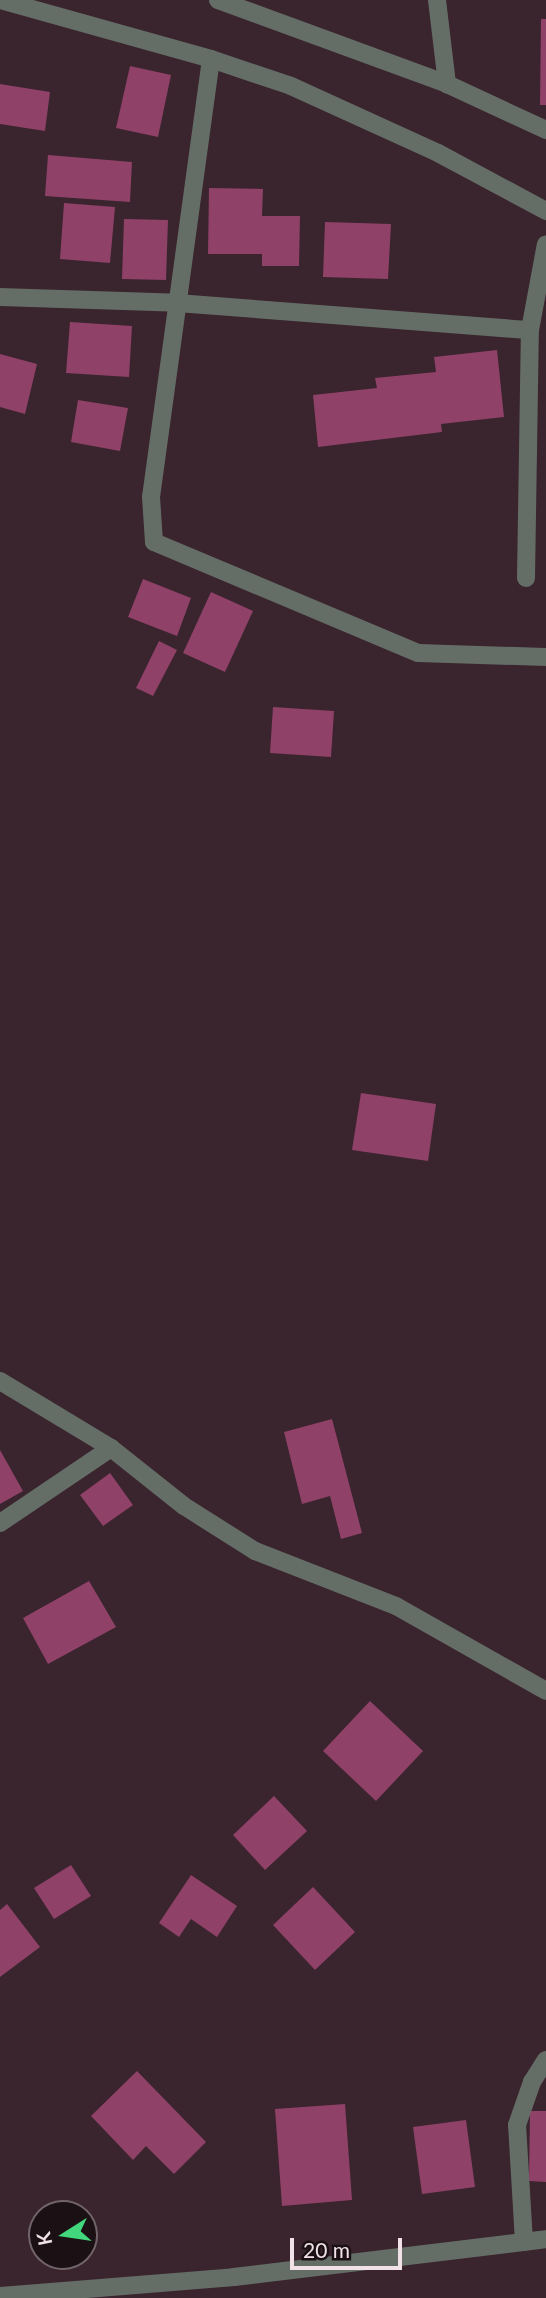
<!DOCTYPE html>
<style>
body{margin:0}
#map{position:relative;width:546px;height:2298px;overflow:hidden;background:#3a242e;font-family:Lato,sans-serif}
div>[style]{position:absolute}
.building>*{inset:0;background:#8f4168}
.minor>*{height:18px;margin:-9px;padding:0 9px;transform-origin:9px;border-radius:9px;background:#646e66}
span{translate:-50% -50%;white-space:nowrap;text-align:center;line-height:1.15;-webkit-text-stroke:6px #1b1115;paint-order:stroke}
.north{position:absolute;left:28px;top:2200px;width:70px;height:70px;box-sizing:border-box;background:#1b1115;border:2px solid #716569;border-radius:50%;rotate:258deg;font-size:19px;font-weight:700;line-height:28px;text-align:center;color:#f1e2e8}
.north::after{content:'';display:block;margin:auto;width:24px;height:32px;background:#42d77c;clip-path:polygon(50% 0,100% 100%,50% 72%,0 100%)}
.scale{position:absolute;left:290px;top:2238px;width:112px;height:32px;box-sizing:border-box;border:4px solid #f1e2e8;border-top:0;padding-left:9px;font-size:21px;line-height:24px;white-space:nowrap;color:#f1e2e8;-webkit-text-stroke:5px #1b1115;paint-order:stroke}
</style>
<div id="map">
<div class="building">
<i style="clip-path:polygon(541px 19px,546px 19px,546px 105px,540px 105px)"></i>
<i style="clip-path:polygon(130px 66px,171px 75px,158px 137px,116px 128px)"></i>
<i style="clip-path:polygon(0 84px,50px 92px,45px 131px,0 124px)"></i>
<i style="clip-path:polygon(48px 155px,132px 162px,130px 202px,45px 196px)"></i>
<i style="clip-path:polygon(209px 188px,263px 189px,262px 216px,300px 216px,299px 266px,262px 266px,262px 254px,208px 254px)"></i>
<i style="clip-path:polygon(64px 203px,115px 207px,110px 263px,60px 259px)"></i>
<i style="clip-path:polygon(124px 219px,168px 220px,166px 280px,122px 279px)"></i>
<i style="clip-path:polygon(325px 222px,391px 224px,388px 279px,323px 277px)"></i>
<i style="clip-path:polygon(70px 322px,132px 326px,129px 377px,66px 373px)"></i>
<i style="clip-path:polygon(497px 350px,504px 417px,441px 424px,442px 432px,318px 447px,313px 395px,377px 388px,375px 378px,436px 372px,434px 357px)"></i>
<i style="clip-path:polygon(0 354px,37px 364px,25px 414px,0 407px)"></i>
<i style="clip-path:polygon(78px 400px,128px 408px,120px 451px,71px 442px)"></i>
<i style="clip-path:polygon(143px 579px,191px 598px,177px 636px,128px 617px)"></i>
<i style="clip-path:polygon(211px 592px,253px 611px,225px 672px,183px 653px)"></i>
<i style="clip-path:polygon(159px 641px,177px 650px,153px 696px,136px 688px)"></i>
<i style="clip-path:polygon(273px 707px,334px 711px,331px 757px,270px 753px)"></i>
<i style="clip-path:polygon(361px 1093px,436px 1104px,428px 1161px,352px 1150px)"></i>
<i style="clip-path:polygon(332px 1419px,362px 1533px,341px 1539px,330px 1496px,302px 1504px,284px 1432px)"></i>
<i style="clip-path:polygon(0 1450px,23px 1491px,0 1504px)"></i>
<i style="clip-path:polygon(110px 1473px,133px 1505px,103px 1526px,80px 1495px)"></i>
<i style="clip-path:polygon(89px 1581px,116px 1627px,48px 1664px,23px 1618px)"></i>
<i style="clip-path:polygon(370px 1701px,423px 1751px,376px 1801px,323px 1751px)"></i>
<i style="clip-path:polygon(274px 1796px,307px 1831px,265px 1870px,233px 1835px)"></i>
<i style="clip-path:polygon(71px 1865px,91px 1896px,54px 1919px,34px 1888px)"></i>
<i style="clip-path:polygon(191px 1875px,237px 1906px,217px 1937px,191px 1919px,179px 1937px,159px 1923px)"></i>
<i style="clip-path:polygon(313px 1887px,355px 1932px,315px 1970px,273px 1925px)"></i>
<i style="clip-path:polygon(7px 1904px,40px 1947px,0 1977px,0 1910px)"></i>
<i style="clip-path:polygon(137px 2071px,206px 2142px,174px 2174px,146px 2146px,133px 2160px,91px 2116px)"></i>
<i style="clip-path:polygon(345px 2104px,352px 2200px,282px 2206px,275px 2109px)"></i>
<i style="clip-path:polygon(530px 2111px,546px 2111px,546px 2182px,529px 2181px)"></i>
<i style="clip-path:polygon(466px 2120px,475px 2187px,422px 2194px,413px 2127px)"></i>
</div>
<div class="minor">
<i style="left:0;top:0;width:219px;rotate:15.6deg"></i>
<i style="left:211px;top:59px;width:442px;rotate:97.8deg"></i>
<i style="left:151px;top:497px;width:45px;rotate:86.2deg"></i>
<i style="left:154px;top:542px;width:286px;rotate:22.8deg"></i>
<i style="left:418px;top:653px;width:128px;rotate:1.8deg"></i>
<i style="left:218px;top:0;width:244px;rotate:20.1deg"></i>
<i style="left:447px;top:84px;width:109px;rotate:24.9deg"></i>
<i style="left:437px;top:0;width:85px;rotate:83.2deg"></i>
<i style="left:211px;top:59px;width:84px;rotate:18.6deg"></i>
<i style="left:291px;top:86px;width:162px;rotate:24.5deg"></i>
<i style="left:438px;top:153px;width:123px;rotate:28.2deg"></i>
<i style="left:0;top:297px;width:177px;rotate:1.9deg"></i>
<i style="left:177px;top:303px;width:354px;rotate:4.4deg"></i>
<i style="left:526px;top:578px;width:248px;rotate:-89.1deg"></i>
<i style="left:530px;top:330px;width:87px;rotate:-79.5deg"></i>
<i style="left:0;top:1381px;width:130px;rotate:31.1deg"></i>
<i style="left:111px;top:1448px;width:93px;rotate:38.5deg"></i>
<i style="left:184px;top:1506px;width:84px;rotate:32.4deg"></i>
<i style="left:255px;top:1551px;width:151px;rotate:21.3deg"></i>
<i style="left:396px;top:1606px;width:172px;rotate:29.5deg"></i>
<i style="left:0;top:1523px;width:134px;rotate:-34deg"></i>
<i style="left:524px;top:2242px;width:117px;rotate:-93.4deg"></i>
<i style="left:517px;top:2125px;width:46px;rotate:-70.8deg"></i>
<i style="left:532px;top:2082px;width:26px;rotate:-58deg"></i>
<i style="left:0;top:2296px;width:235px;rotate:-4.6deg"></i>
<i style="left:234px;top:2277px;width:314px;rotate:-6.9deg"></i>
</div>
<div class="north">K</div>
<div class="scale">20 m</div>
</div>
